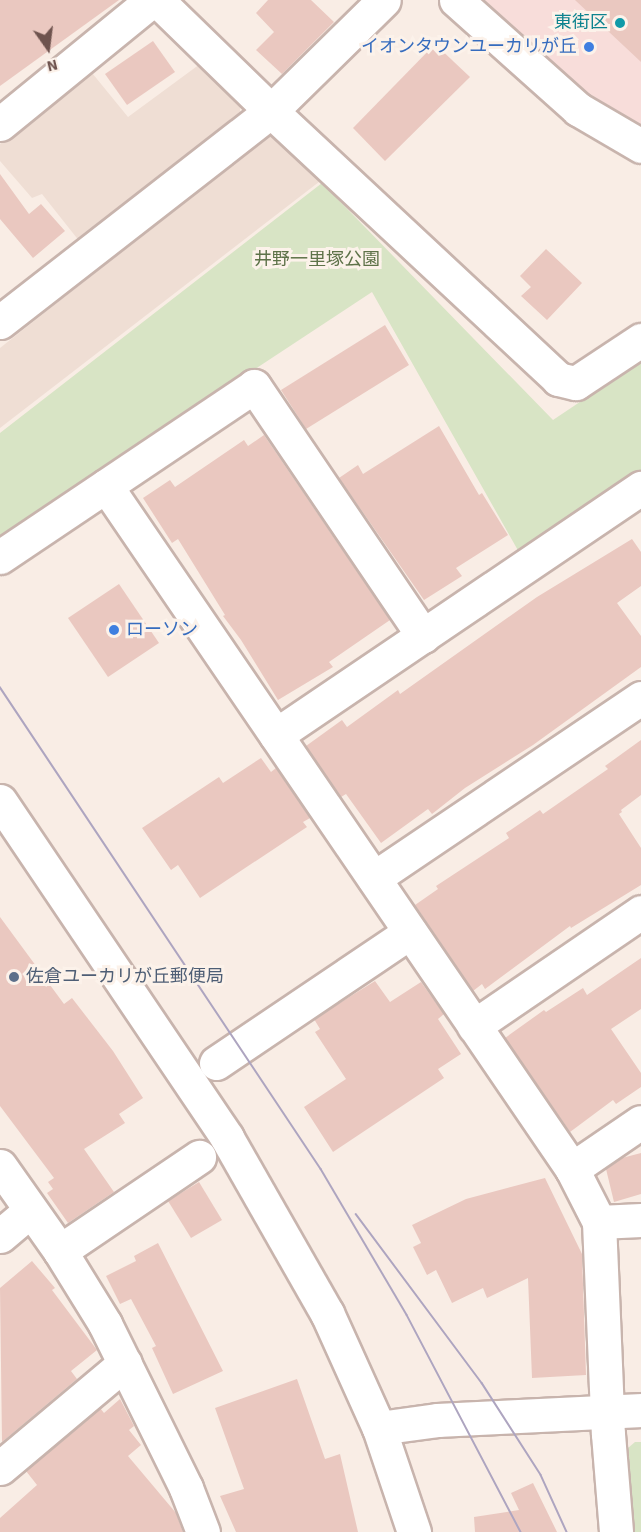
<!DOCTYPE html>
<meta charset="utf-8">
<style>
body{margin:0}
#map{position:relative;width:641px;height:1532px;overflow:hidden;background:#f9ede5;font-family:"Source Sans 3","Noto Sans JP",sans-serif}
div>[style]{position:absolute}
.residential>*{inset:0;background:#efded4}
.commercial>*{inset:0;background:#f8ddda}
.green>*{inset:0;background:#d8e4c5}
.building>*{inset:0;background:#eac8c0}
.roads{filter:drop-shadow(2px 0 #c8b4ad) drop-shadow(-2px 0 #c8b4ad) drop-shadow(0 2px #c8b4ad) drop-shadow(0 -2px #c8b4ad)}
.street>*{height:33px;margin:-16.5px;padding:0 16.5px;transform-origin:16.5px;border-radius:16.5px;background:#fff}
.secondary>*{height:33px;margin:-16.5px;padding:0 16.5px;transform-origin:16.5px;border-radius:16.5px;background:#fff}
.tram>*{height:1.5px;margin:-0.75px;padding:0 0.75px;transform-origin:0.75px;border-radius:0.75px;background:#aea5c0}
.dots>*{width:16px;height:16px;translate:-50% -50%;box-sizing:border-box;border:3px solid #fcf2ea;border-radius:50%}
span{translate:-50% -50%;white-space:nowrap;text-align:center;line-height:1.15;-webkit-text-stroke:6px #fcf2ea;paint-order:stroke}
.culture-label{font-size:18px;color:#0d838f}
.right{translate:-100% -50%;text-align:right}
.shop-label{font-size:18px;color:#366cbe}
.left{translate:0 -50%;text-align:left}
.park-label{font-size:18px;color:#5d7248}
.service-label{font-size:18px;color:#4e5e75}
.north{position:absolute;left:18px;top:18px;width:60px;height:60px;-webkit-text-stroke:4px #fcf2ea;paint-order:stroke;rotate:166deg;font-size:16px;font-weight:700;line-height:24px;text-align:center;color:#6e534e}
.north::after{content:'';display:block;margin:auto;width:21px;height:27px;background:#6e534e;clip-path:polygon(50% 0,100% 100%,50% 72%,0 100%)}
</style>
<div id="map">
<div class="residential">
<i style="clip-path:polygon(200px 64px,240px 103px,240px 118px,80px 242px,42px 194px,32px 198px,0 161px,0 144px,88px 68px,128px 117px)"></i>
<i style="clip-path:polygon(277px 135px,328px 175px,0 428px,0 348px,266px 137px)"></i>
</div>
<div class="commercial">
<i style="clip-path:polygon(484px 0,641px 0,641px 126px,589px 94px)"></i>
</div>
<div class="green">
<i style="clip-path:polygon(322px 183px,553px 420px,641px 361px,641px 473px,520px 554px,372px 292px,0 537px,0 433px)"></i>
<i style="clip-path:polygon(635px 1442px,641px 1442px,641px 1532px,633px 1532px,628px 1448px)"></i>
</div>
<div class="building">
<i style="clip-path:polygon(0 0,119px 0,0 86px)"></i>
<i style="clip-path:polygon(268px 0,311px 0,334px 22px,282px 74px,256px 50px,274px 32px,256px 13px)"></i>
<i style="clip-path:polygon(575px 0,641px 0,641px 62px)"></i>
<i style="clip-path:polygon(153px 41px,175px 72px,127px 105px,105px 74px)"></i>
<i style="clip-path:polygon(435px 44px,470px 77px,385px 161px,353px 128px)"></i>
<i style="clip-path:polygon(0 174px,29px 214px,41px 204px,65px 231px,33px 258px,0 219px)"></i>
<i style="clip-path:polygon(546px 249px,582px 283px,547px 320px,521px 296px,531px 287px,520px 276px)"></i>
<i style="clip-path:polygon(385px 325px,409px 365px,306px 429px,281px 390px)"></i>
<i style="clip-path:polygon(439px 426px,479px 495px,482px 493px,508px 535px,456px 568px,462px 576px,424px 600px,339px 478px,358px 465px,363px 474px)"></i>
<i style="clip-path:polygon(264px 435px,390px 620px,329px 662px,333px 667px,278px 700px,241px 640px,223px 616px,225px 615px,178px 539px,172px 543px,143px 498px,170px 480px,175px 487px,244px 440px,248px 446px)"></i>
<i style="clip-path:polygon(632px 539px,641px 552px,641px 586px,617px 603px,641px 636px,641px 667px,533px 745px,465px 788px,432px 814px,428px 809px,381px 843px,346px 794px,341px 797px,306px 746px,342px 720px,347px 727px,398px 690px,400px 694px,537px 597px)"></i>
<i style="clip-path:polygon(119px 584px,159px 643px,108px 677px,68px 618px)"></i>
<i style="clip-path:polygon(641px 740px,641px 795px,621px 810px,622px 812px,619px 814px,641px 848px,641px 885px,571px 928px,570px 926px,485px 989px,482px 984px,473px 991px,415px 905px,438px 889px,436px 886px,509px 838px,506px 833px,540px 810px,543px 814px,608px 769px,605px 766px)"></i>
<i style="clip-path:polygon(261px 758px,271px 772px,276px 768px,310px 818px,303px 822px,307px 827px,200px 898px,178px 865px,171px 870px,142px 828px,219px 777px,223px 783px)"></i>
<i style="clip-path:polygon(0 917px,64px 1004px,72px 998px,113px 1051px,143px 1098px,119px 1114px,125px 1123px,84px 1149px,114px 1192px,68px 1223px,47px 1193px,53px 1189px,48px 1182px,54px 1178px,0 1106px)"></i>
<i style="clip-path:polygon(641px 958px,641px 1009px,611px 1029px,641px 1073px,641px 1087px,616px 1104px,613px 1100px,570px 1132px,505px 1038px,544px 1010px,546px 1012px,583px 988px,587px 995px)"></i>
<i style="clip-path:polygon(375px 981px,390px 1002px,421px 982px,444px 1014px,438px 1019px,461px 1054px,438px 1069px,444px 1078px,333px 1152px,304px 1107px,346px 1079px,315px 1032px,320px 1029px,314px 1019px)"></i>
<i style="clip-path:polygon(641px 1153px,641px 1194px,614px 1202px,606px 1169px,622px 1158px)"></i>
<i style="clip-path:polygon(545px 1178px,582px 1254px,586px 1375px,532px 1378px,528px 1278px,487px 1298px,483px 1288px,452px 1303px,436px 1270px,427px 1275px,413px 1247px,421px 1243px,412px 1225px,466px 1199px)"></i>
<i style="clip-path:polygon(199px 1182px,222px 1220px,191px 1238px,168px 1201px)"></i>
<i style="clip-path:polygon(158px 1243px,223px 1371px,173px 1394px,152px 1348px,156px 1346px,131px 1299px,120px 1304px,106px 1276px,136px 1261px,134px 1256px)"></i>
<i style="clip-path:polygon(32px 1261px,55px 1288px,52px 1290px,97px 1350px,71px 1371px,77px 1379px,2px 1442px,0 1288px)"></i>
<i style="clip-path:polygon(297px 1379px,325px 1459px,340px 1454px,358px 1532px,236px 1532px,220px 1496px,244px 1489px,215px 1408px)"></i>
<i style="clip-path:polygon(120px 1399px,134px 1426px,129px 1430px,141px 1445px,128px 1456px,176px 1513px,183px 1532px,0 1532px,0 1518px,37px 1485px,26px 1471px,100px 1408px,104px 1413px)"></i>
<i style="clip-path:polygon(533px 1483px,557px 1532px,475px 1532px,474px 1517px,519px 1510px,511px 1493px)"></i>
</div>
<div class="roads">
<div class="street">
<i style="left:157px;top:0;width:159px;rotate:44.2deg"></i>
<i style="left:271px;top:111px;width:393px;rotate:43deg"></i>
<i style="left:558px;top:379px;width:18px;rotate:13deg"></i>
<i style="left:576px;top:383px;width:78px;rotate:-33.5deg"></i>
<i style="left:0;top:124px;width:196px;rotate:-39.2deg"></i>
<i style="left:0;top:322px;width:343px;rotate:-37.9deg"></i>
<i style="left:271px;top:111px;width:158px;rotate:-44.5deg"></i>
<i style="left:106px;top:486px;width:827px;rotate:55.69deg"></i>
<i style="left:572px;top:1169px;width:59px;rotate:63deg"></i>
<i style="left:599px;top:1222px;width:212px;rotate:87.6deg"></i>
<i style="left:608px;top:1434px;width:98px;rotate:85.3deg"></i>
<i style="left:0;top:557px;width:306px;rotate:-33.9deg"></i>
<i style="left:254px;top:386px;width:302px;rotate:55.9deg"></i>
<i style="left:276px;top:735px;width:441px;rotate:-34.1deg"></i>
<i style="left:374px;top:878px;width:322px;rotate:-34deg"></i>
<i style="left:474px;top:1026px;width:202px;rotate:-34.3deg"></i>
<i style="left:216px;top:1063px;width:234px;rotate:-34deg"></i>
<i style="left:0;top:1166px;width:104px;rotate:54.8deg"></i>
<i style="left:60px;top:1251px;width:86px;rotate:58.3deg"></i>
<i style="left:105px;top:1324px;width:183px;rotate:63.7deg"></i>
<i style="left:186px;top:1488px;width:47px;rotate:68.9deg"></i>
<i style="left:572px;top:1169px;width:83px;rotate:-34.3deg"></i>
<i style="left:599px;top:1222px;width:42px;rotate:-2.7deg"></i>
<i style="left:0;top:1236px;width:39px;rotate:-40deg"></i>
<i style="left:60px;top:1251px;width:168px;rotate:-34.1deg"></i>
<i style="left:0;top:1468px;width:163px;rotate:-40deg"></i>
</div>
<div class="secondary">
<i style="left:456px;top:0;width:164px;rotate:41.8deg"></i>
<i style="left:578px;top:109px;width:73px;rotate:30.4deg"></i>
<i style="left:0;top:801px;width:406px;rotate:56deg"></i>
<i style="left:227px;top:1138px;width:202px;rotate:60.3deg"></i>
<i style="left:327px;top:1313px;width:126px;rotate:65.7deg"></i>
<i style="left:379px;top:1428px;width:110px;rotate:71.4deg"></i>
<i style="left:379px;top:1428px;width:60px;rotate:-7.7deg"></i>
<i style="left:438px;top:1420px;width:203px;rotate:-2.8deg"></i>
</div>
</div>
<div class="tram">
<i style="left:0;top:687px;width:579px;rotate:56.34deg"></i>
<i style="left:321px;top:1169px;width:169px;rotate:59.5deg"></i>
<i style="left:407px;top:1315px;width:245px;rotate:62.3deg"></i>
<i style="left:356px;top:1214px;width:211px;rotate:53.3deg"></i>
<i style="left:482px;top:1383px;width:109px;rotate:57.3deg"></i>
<i style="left:541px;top:1475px;width:63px;rotate:65.5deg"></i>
</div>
<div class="dots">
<i style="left:620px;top:23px;background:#0f9aa8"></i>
<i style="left:589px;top:47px;background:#3f7fe0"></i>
<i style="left:114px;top:630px;background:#3f7fe0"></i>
<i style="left:14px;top:977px;background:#5c6f8a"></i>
</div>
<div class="culture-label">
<span class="right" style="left:608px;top:23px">東街区</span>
</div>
<div class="shop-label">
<span class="right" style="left:577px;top:47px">イオンタウンユーカリが丘</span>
<span class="left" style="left:126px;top:630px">ローソン</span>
</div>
<div class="park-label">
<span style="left:317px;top:260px">井野一里塚公園</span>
</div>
<div class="service-label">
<span class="left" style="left:26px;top:977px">佐倉ユーカリが丘郵便局</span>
</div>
<div class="north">N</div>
</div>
